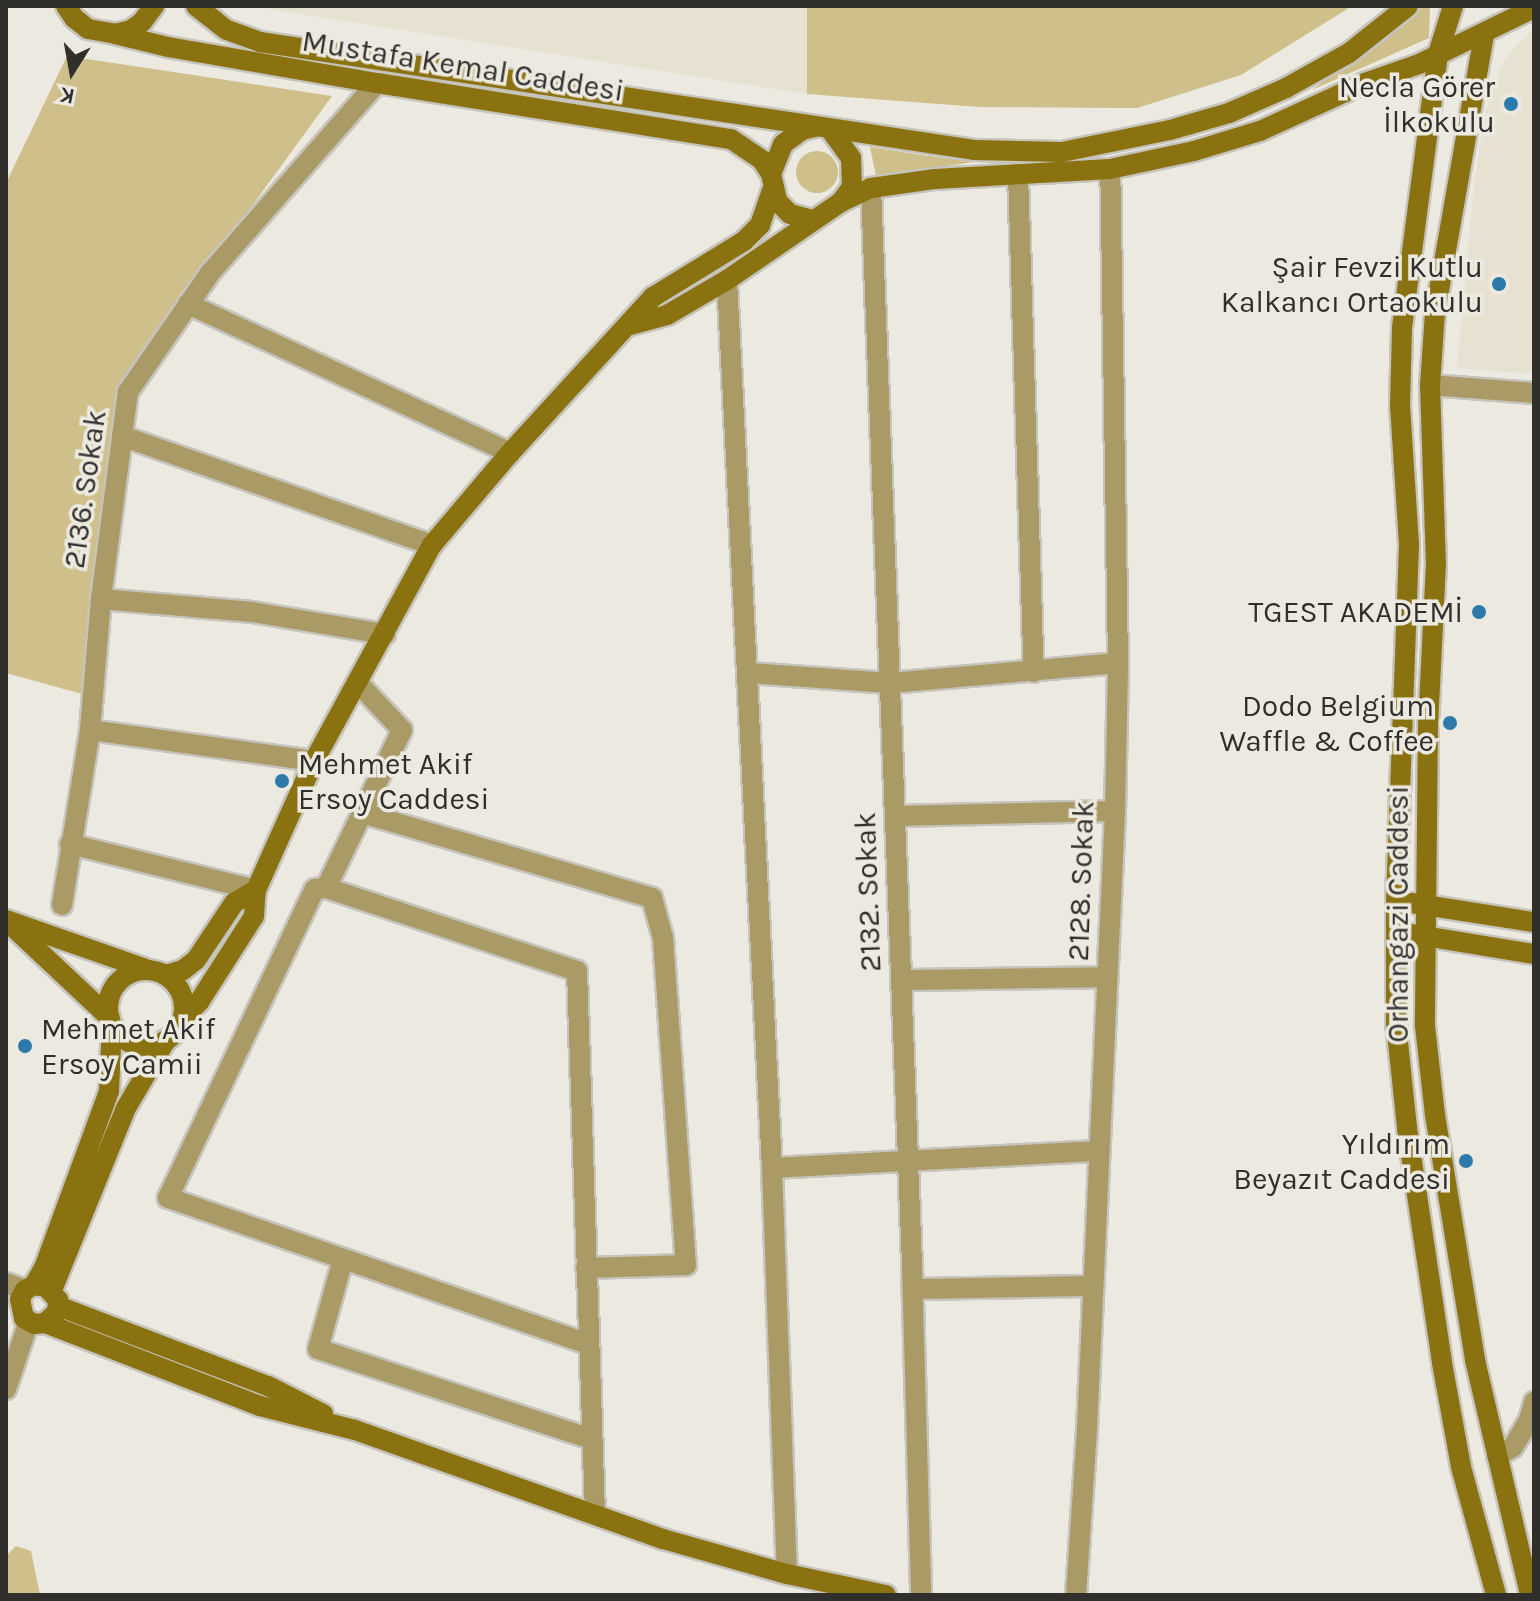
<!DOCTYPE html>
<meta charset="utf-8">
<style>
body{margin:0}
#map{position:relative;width:1540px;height:1601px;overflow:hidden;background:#ece9e0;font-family:Karla,sans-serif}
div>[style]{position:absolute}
.built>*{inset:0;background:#e6e1d0}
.green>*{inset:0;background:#cfbf8b}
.round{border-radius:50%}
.roads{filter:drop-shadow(2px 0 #c6c4bc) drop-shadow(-2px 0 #c6c4bc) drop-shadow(0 2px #c6c4bc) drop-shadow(0 -2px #c6c4bc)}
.street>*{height:20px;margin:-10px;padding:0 10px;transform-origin:10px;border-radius:10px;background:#aa9a66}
.secondary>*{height:20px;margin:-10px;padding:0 10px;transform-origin:10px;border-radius:10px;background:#8b7210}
.secondary>.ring{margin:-10px;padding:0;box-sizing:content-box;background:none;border:20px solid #8b7210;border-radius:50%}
.dots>*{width:22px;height:22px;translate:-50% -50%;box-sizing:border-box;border:4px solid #ece9e0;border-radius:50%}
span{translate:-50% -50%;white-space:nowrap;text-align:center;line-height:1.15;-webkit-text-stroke:7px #ece9e0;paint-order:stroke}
.street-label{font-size:30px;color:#302f2b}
.poi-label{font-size:30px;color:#302f2b}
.right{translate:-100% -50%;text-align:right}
.left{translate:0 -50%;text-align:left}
.frame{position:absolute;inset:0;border:8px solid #302f2b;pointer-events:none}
.north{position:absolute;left:32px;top:32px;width:80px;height:80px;-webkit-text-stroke:6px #ece9e0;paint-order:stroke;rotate:191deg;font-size:22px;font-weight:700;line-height:32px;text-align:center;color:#302f2b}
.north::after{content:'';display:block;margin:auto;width:28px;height:36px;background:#302f2b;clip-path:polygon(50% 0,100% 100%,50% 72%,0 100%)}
</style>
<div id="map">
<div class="built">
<i style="clip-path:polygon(265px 6px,807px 6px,807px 94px,269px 9px)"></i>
<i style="clip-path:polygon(1534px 29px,1534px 374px,1457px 368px,1473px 194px,1484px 117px,1500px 69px,1512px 50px)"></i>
</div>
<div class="green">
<i style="clip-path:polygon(807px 6px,1352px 6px,1241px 75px,1137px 108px,979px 107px,807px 94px)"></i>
<i style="clip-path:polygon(1423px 6px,1430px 6px,1429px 38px,1312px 90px)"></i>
<i style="clip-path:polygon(67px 56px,332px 96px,118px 390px,82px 694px,6px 673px,6px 183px)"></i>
<i style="clip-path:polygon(870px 147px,921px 155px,975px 162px,876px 176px)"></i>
<i class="round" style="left:796px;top:151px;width:42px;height:42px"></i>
<i style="clip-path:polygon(16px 1546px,31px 1551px,40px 1595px,6px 1595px,6px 1556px)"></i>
</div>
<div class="roads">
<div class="street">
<i style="left:1018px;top:174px;width:498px;rotate:88.2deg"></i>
<i style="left:871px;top:188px;width:1080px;rotate:87.82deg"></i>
<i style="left:912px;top:1267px;width:328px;rotate:88.4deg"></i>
<i style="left:727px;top:280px;width:889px;rotate:87.1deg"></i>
<i style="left:772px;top:1168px;width:406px;rotate:87.9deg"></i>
<i style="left:188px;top:304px;width:355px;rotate:24.8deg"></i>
<i style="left:1430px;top:385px;width:104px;rotate:4.4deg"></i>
<i style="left:122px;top:436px;width:329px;rotate:19.4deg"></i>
<i style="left:101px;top:599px;width:152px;rotate:4.9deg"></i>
<i style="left:252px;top:612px;width:135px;rotate:9.4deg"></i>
<i style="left:749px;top:673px;width:141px;rotate:4.1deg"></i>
<i style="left:890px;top:683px;width:229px;rotate:-5deg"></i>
<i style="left:90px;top:730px;width:226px;rotate:7.9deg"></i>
<i style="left:362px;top:813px;width:302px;rotate:16.3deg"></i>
<i style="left:652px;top:898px;width:41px;rotate:74.6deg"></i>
<i style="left:663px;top:938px;width:328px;rotate:86deg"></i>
<i style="left:686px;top:1265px;width:100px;rotate:178.3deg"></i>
<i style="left:895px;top:816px;width:220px;rotate:-1.3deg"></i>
<i style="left:70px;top:844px;width:192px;rotate:13.9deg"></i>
<i style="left:326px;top:888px;width:175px;rotate:-64.3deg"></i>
<i style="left:402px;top:730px;width:64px;rotate:-133.1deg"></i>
<i style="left:62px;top:905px;width:177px;rotate:-80.9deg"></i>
<i style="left:90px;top:730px;width:131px;rotate:-85.2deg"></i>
<i style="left:101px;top:599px;width:209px;rotate:-82.6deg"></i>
<i style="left:128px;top:392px;width:145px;rotate:-55.4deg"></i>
<i style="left:210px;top:273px;width:253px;rotate:-48.7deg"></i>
<i style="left:902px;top:980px;width:205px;rotate:-0.8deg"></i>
<i style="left:772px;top:1168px;width:327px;rotate:-3deg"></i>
<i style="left:343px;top:1259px;width:93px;rotate:105.5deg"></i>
<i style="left:318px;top:1349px;width:287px;rotate:18.2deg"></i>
<i style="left:6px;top:1283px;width:20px;rotate:20deg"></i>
<i style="left:913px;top:1289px;width:179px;rotate:-1deg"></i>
<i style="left:588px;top:1344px;width:445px;rotate:-160.8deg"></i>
<i style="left:168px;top:1198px;width:342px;rotate:-64.6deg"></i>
<i style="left:315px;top:889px;width:11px;rotate:-5deg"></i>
<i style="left:326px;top:888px;width:264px;rotate:18.3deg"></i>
<i style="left:577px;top:971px;width:543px;rotate:88.1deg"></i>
<i style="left:6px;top:1389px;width:72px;rotate:-71.3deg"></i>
<i style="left:1497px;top:1456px;width:18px;rotate:-29deg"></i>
<i style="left:1513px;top:1447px;width:31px;rotate:-59deg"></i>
<i style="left:1529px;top:1420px;width:19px;rotate:-74deg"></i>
<i style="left:1076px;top:1595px;width:167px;rotate:-86.2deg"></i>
<i style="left:1087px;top:1428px;width:618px;rotate:-87.4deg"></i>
<i style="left:1115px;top:811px;width:148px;rotate:-88.8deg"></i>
<i style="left:1118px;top:663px;width:494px;rotate:-90.9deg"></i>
</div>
<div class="secondary">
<i style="left:66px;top:6px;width:14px;rotate:56deg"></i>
<i style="left:74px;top:18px;width:18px;rotate:38deg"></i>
<i style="left:88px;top:29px;width:27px;rotate:10deg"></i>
<i style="left:115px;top:34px;width:16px;rotate:-14deg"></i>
<i style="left:131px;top:30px;width:14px;rotate:-36deg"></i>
<i style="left:142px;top:22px;width:20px;rotate:-53deg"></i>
<i style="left:196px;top:6px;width:39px;rotate:38deg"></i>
<i style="left:227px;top:30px;width:35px;rotate:20deg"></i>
<i style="left:260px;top:42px;width:722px;rotate:8.6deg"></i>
<i style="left:974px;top:150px;width:88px;rotate:1.3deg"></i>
<i style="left:1062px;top:152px;width:110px;rotate:-11.5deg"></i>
<i style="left:1170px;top:130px;width:61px;rotate:-16.1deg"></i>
<i style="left:1229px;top:113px;width:62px;rotate:-23.7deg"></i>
<i style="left:1286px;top:88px;width:72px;rotate:-29.1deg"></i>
<i style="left:1349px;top:53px;width:75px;rotate:-38.5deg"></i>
<i style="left:1453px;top:6px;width:50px;rotate:107.4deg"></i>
<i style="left:1438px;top:54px;width:277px;rotate:97.5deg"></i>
<i style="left:1402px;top:329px;width:76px;rotate:91.5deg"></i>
<i style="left:1400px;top:405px;width:141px;rotate:86.3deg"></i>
<i style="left:1409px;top:546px;width:356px;rotate:92.1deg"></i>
<i style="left:1396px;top:902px;width:121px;rotate:90deg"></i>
<i style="left:1396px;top:1023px;width:106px;rotate:84deg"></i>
<i style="left:1407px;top:1128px;width:238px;rotate:81.5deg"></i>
<i style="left:1442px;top:1363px;width:106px;rotate:79.6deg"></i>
<i style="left:1461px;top:1467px;width:133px;rotate:74.7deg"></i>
<i style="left:115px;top:34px;width:55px;rotate:13.8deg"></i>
<i style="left:168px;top:47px;width:212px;rotate:9.8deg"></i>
<i style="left:377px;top:83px;width:358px;rotate:9deg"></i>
<i style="left:731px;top:139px;width:37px;rotate:34deg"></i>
<i style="left:762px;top:160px;width:17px;rotate:57deg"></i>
<i style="left:771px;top:174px;width:28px;rotate:77deg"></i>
<i style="left:777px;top:201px;width:18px;rotate:45deg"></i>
<i style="left:790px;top:214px;width:24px;rotate:15deg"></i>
<i style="left:1484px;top:35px;width:281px;rotate:100deg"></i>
<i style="left:1435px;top:312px;width:73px;rotate:93.9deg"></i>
<i style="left:1430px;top:385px;width:178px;rotate:88.1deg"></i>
<i style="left:1436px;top:563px;width:164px;rotate:92.8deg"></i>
<i style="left:1428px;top:727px;width:299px;rotate:90.6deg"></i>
<i style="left:1425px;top:1026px;width:90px;rotate:83.6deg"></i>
<i style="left:1435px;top:1115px;width:248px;rotate:80.7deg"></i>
<i style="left:1475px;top:1360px;width:241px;rotate:76.8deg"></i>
<i style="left:771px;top:174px;width:32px;rotate:-68deg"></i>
<i style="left:783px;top:144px;width:24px;rotate:-36deg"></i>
<i style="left:802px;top:130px;width:13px;rotate:-13deg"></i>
<i style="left:841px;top:202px;width:33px;rotate:-25deg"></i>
<i style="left:871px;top:188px;width:65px;rotate:-8deg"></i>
<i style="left:935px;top:179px;width:175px;rotate:-3.3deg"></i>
<i style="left:1110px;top:169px;width:86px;rotate:-12.1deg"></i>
<i style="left:1194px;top:151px;width:69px;rotate:-16.9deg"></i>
<i style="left:1260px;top:131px;width:115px;rotate:-24.6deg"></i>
<i style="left:1365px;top:83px;width:57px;rotate:-19.4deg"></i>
<i style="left:1419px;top:64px;width:128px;rotate:-26deg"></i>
<i style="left:630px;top:325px;width:38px;rotate:-15deg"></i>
<i style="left:667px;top:315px;width:69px;rotate:-30.3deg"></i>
<i style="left:727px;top:280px;width:138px;rotate:-34.4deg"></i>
<i style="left:841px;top:202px;width:19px;rotate:-54deg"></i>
<i style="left:852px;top:187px;width:29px;rotate:-92deg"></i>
<i style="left:851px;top:158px;width:36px;rotate:-126deg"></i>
<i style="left:1412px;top:903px;width:123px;rotate:8.9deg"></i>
<i style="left:6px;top:920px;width:148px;rotate:19.3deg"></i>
<i style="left:12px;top:926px;width:134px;rotate:43.2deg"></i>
<i style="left:1412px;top:934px;width:124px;rotate:9.3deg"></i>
<i class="ring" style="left:108px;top:970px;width:56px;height:56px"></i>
<i style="left:165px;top:975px;width:19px;rotate:-16deg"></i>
<i style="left:183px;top:970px;width:16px;rotate:-38deg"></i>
<i style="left:196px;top:960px;width:69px;rotate:-56.3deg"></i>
<i style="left:234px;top:903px;width:26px;rotate:-31deg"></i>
<i style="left:183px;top:1018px;width:23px;rotate:-45deg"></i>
<i style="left:199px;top:1002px;width:102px;rotate:-57.4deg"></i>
<i style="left:254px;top:916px;width:26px;rotate:-86deg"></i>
<i style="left:256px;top:890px;width:141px;rotate:-65.8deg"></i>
<i style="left:314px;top:761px;width:246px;rotate:-61.4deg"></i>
<i style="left:432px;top:545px;width:121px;rotate:-49.7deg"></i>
<i style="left:510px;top:453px;width:212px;rotate:-47.5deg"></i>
<i style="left:653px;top:297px;width:107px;rotate:-31.6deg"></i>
<i style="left:744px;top:241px;width:23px;rotate:-45deg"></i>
<i style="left:760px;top:225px;width:36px;rotate:-71deg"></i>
<i style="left:34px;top:1285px;width:12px;rotate:9deg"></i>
<i style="left:46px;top:1287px;width:18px;rotate:47deg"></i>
<i style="left:58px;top:1300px;width:12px;rotate:95deg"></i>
<i style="left:57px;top:1312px;width:16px;rotate:137deg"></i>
<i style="left:45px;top:1323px;width:11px;rotate:175deg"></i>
<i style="left:34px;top:1324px;width:12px;rotate:-149deg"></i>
<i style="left:24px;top:1318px;width:19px;rotate:-102deg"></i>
<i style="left:20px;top:1299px;width:10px;rotate:-61deg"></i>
<i style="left:25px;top:1290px;width:10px;rotate:-29deg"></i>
<i style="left:34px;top:1285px;width:20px;rotate:-60deg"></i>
<i style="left:44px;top:1268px;width:189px;rotate:-69.8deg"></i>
<i style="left:109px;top:1091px;width:65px;rotate:-87.4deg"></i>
<i style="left:52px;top:1290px;width:196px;rotate:-67.9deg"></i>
<i style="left:126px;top:1108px;width:79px;rotate:-59.5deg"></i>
<i style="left:58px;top:1306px;width:225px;rotate:20.9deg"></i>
<i style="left:268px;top:1386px;width:62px;rotate:27deg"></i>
<i style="left:45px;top:1323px;width:230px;rotate:21.1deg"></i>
<i style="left:260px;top:1406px;width:98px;rotate:14.2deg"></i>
<i style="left:355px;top:1430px;width:327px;rotate:19.5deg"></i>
<i style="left:663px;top:1539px;width:129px;rotate:15.8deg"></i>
<i style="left:787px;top:1574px;width:101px;rotate:12deg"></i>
</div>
</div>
<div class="dots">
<i style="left:1511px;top:104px;background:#2c7aac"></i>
<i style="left:1499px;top:284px;background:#2c7aac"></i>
<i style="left:1479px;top:612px;background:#2c7aac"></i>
<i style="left:1450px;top:723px;background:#2c7aac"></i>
<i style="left:282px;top:781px;background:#2c7aac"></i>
<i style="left:25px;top:1046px;background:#2c7aac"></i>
<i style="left:1466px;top:1161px;background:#2c7aac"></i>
</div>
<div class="street-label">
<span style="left:463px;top:66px;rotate:9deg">Mustafa Kemal Caddesi</span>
<span style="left:85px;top:489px;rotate:-82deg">2136. Sokak</span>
<span style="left:1081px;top:881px;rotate:-88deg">2128. Sokak</span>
<span style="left:868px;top:892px;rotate:-92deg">2132. Sokak</span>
<span style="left:1398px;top:914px;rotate:-90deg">Orhangazi Caddesi</span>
</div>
<div class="poi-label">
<span class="right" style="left:1495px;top:104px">Necla Görer<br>İlkokulu</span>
<span class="right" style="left:1483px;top:284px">Şair Fevzi Kutlu<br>Kalkancı Ortaokulu</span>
<span class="right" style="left:1463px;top:612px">TGEST AKADEMİ</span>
<span class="right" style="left:1434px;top:723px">Dodo Belgium<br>Waffle &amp; Coffee</span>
<span class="left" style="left:298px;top:781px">Mehmet Akif<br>Ersoy Caddesi</span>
<span class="left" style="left:41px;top:1046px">Mehmet Akif<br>Ersoy Camii</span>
<span class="right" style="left:1450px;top:1161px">Yıldırım<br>Beyazıt Caddesi</span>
</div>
<div class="frame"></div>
<div class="north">K</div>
</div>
